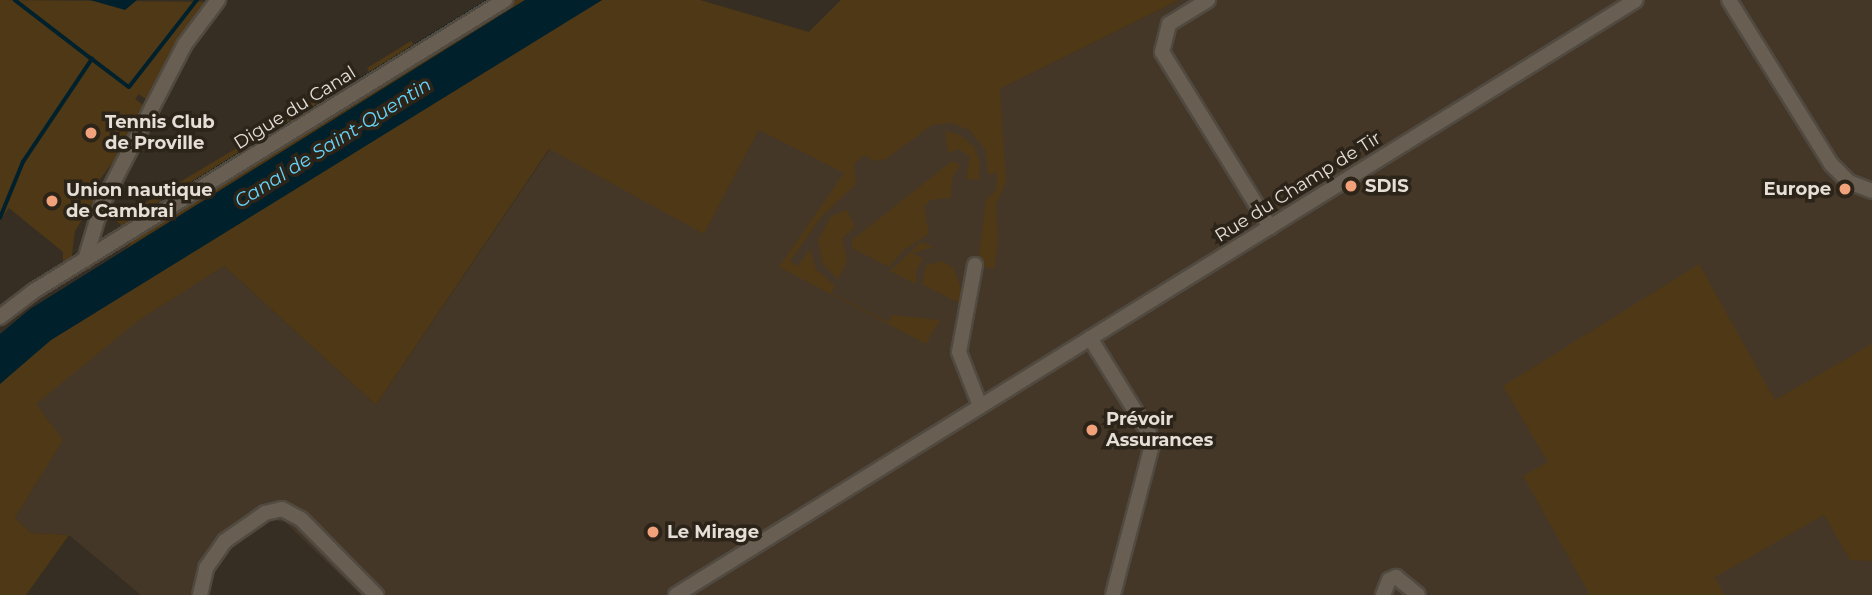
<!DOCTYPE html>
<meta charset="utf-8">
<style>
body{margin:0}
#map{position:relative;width:1872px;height:595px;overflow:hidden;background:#362e22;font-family:Montserrat,sans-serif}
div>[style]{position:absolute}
.built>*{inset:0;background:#443728}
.green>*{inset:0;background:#4f3816}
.water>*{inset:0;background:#00212c}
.stream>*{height:3.5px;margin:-1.75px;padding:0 1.75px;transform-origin:1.75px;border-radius:1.75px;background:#00212c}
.roads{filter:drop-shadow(2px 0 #514a40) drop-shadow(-2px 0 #514a40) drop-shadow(0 2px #514a40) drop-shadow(0 -2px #514a40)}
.street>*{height:14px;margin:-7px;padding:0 7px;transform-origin:7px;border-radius:7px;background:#685f52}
.dots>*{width:19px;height:19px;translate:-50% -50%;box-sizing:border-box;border:4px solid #2c2419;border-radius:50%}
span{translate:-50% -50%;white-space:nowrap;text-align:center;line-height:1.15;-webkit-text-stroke:7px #2c2419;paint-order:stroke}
.street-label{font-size:18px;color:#e5dfd8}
.poi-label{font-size:18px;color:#e5dfd8;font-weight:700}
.left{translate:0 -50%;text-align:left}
.right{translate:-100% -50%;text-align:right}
.water-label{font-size:19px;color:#65d4fb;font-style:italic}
</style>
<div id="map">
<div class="built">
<i style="clip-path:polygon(1179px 0,1872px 0,1872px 595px,361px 595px,285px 522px,266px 519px,223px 553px,209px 581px,208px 595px,141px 595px,69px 535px,31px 533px,15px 518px,42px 474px,17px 405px,41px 381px,224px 266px,376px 405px,550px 149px,704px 233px,759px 130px,1000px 89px)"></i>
</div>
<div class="green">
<i style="clip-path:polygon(0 0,211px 2px,151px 103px,139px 94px,135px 99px,148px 109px,122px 161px,117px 157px,90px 192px,96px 197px,75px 231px,71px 262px,63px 265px,63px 252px,9px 208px,0 220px)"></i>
<i style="clip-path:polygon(514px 0,525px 0,127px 248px,135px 237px,312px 126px,314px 129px,354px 105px,354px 99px)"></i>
<i style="clip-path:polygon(602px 0,700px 0,809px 32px,841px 0,1179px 0,1000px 89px,1006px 182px,996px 204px,998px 243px,994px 269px,978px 265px,986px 199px,996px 191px,997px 172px,988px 175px,986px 151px,970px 130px,950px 123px,932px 125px,886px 159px,874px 161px,864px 155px,854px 164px,856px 184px,821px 217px,790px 261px,798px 266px,810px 249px,816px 269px,835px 286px,831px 293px,888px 322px,892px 315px,940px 320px,926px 344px,779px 267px,844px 173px,834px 168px,759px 130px,704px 234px,549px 149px,376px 405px,224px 266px,139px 320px,36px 404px,63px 440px,15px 518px,31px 533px,69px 535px,26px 595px,0 595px,0 384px,19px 364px,51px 340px)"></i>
<i style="clip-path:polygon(411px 41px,417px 50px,373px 77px,369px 72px,367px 68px)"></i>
<i style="clip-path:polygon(328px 93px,332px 100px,276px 135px,276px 124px)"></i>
<i style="clip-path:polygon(270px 128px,269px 141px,128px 232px,108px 213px,111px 209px,123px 216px)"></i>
<i style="clip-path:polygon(945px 131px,960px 135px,974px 147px,980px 162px,979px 180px,966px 179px,970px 157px,959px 149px,948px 153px)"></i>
<i style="clip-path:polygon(952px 161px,960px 165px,952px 178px,951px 198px,930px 200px,924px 207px,929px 234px,904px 250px,889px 267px,852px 248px,852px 240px)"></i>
<i style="clip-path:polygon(847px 210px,855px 227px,842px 239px,847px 261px,838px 279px,823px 264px,818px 240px,831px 216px)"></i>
<i style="clip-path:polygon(921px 242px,949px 253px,932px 247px,913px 253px,923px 259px,916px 271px,916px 284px,890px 271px)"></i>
<i style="clip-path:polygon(942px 261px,953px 268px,963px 292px,959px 303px,922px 284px,926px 265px)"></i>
<i style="clip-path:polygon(1699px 264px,1775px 400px,1872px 344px,1872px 561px,1850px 560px,1824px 515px,1715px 577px,1724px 595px,1590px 595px,1523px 476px,1548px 462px,1503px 386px)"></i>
</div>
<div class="water">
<i style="clip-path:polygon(90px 0,137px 0,125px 10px)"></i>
<i style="clip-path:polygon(525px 0,602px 0,51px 340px,0 384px,0 334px,30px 309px)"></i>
</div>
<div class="stream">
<i style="left:15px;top:0;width:97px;rotate:37.5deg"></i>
<i style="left:281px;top:129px;width:246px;rotate:-31.7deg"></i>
<i style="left:0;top:218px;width:61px;rotate:-67.7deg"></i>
<i style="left:23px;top:162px;width:124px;rotate:-56.2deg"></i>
<i style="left:92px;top:59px;width:46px;rotate:37.1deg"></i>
<i style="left:129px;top:87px;width:110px;rotate:-52deg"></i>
<i style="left:131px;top:222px;width:159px;rotate:-31.9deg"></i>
</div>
<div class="roads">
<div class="street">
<i style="left:1208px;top:0;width:46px;rotate:148.4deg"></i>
<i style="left:1169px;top:24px;width:29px;rotate:104deg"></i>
<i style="left:1162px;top:52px;width:206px;rotate:58.3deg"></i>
<i style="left:1729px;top:0;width:193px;rotate:58.1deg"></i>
<i style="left:1831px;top:164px;width:25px;rotate:45deg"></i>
<i style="left:1849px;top:182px;width:25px;rotate:21deg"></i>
<i style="left:85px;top:260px;width:59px;rotate:-73.1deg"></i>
<i style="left:102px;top:204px;width:180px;rotate:-62.6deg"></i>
<i style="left:185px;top:44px;width:55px;rotate:-53.1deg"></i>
<i style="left:975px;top:265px;width:88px;rotate:100.4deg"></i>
<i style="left:959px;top:352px;width:58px;rotate:68.7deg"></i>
<i style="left:0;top:317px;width:43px;rotate:-37.4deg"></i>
<i style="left:34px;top:291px;width:554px;rotate:-31.71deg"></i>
<i style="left:1090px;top:338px;width:112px;rotate:58.2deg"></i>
<i style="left:1149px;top:433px;width:12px;rotate:76deg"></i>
<i style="left:1152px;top:445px;width:155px;rotate:104.6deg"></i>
<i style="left:200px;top:595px;width:28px;rotate:-77deg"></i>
<i style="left:206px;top:568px;width:33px;rotate:-55deg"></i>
<i style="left:225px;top:541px;width:49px;rotate:-35deg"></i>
<i style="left:265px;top:513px;width:17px;rotate:-13deg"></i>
<i style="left:282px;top:509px;width:21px;rotate:28deg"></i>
<i style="left:301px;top:519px;width:107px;rotate:45.4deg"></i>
<i style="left:676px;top:595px;width:1129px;rotate:-31.79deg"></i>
<i style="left:1383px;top:595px;width:16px;rotate:-68deg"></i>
<i style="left:1389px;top:580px;width:8px;rotate:-23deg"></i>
<i style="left:1396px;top:577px;width:28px;rotate:39deg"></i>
</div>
</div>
<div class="dots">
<i style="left:91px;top:133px;background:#f1a27b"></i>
<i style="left:1351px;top:186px;background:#f1a27b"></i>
<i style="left:1845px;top:189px;background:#f1a27b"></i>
<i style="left:52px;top:201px;background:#f1a27b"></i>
<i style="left:1092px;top:430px;background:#f1a27b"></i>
<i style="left:653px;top:532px;background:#f1a27b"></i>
</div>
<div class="street-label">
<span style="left:295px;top:108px;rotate:-32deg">Digue du Canal</span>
<span style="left:1298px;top:187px;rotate:-32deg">Rue du Champ de Tir</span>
</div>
<div class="poi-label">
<span class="left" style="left:105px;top:133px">Tennis Club<br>de Proville</span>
<span class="left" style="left:1365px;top:186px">SDIS</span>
<span class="right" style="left:1831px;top:189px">Europe</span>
<span class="left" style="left:66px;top:201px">Union nautique<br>de Cambrai</span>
<span class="left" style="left:1106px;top:430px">Prévoir<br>Assurances</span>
<span class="left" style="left:667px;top:532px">Le Mirage</span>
</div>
<div class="water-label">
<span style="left:333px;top:143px;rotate:-32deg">Canal de Saint-Quentin</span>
</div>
</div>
